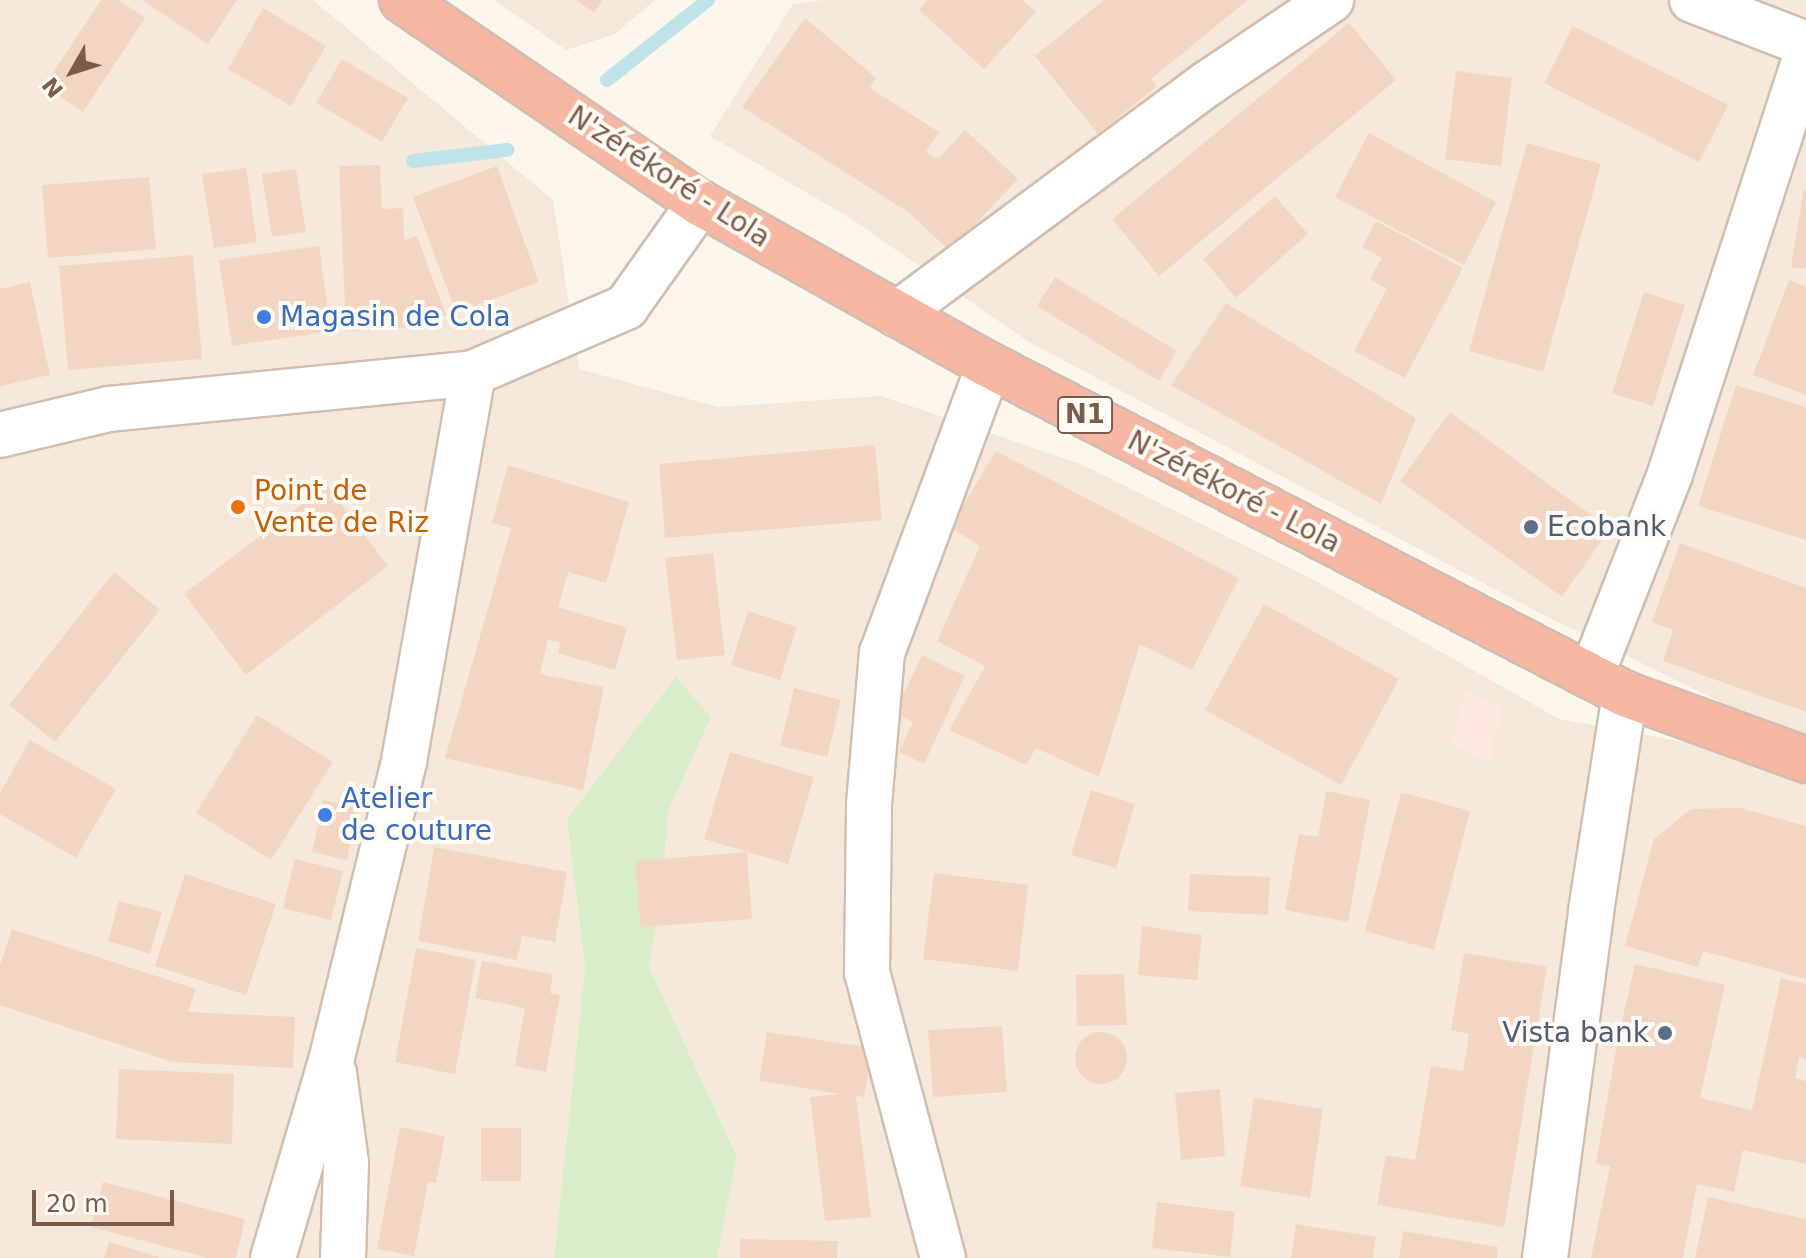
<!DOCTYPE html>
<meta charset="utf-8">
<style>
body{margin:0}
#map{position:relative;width:1806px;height:1258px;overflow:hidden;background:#fdf6ec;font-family:"DejaVu Sans",sans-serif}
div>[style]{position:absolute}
.residential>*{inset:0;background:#f5e8da}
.commercial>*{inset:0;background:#fde8e0}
.green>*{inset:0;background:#d8ecc9}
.stream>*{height:14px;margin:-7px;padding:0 7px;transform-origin:7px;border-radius:7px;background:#bfe3e8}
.building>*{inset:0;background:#f3d5c3}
.round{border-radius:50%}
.roads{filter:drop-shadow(2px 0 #d1beb0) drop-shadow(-2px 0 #d1beb0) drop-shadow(0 2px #d1beb0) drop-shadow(0 -2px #d1beb0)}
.street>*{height:44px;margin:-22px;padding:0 22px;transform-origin:22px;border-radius:22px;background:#fff}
.highway>*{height:44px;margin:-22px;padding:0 22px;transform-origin:22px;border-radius:22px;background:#f7b7a3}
.dots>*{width:22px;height:22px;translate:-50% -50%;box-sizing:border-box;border:4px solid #fffaf3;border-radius:50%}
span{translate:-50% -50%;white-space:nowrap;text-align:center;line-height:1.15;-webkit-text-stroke:8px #fffaf3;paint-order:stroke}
.shield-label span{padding:2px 6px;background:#fffaf3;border:2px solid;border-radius:6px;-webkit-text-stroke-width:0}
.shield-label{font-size:26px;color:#7a5c4d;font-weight:700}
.street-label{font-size:28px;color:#7a5c4d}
.shop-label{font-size:28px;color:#366cbe}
.left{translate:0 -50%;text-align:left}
.food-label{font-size:28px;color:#c56008}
.service-label{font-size:28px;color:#4e5e75}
.right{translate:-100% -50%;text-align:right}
.north{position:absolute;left:32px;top:32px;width:80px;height:80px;-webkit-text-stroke:6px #fffaf3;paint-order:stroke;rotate:231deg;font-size:22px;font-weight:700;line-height:32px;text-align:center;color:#7a5c4d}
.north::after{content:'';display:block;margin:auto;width:28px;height:36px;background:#7a5c4d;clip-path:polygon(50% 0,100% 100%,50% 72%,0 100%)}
.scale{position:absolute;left:32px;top:1190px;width:142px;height:36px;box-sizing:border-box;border:4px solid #7a5c4d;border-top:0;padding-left:10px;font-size:24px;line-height:28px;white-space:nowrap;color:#7a5c4d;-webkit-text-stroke:6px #fffaf3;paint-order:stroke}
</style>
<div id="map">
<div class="residential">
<i style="clip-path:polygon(0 0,313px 0,553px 200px,579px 369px,718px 407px,881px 396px,1081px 464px,1316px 581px,1559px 719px,1765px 757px,1806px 776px,1806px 1258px,717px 1258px,737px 1155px,649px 967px,662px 887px,668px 812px,711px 717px,619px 753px,567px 819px,585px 968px,554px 1258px,0 1258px)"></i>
<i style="clip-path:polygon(494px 0,655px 0,615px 34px,566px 50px)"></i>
<i style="clip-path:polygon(823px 0,1806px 0,1806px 734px,1736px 710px,1534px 610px,1029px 342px,850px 218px,710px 136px,793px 4px)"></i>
</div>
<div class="commercial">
<i style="clip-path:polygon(1466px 692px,1502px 708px,1488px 763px,1452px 742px)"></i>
</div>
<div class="green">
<i style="clip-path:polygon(676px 677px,711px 717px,668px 812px,662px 887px,649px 967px,737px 1156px,717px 1258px,554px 1258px,585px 968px,567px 819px)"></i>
</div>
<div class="stream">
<i style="left:607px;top:80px;width:129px;rotate:-38.4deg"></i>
<i style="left:413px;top:161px;width:95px;rotate:-6.7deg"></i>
</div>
<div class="building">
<i style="clip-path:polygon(101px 0,119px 0,145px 18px,83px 112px,44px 86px)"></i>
<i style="clip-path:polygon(142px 0,237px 0,208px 44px)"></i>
<i style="clip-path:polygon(576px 0,603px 0,594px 13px)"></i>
<i style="clip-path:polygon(928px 0,1022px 0,1036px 12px,984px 69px,919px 10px)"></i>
<i style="clip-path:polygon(1104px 0,1248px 0,1151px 79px,1157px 86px,1098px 134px,1035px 56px)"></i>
<i style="clip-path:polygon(263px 8px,326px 46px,291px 106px,228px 69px)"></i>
<i style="clip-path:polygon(805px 18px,876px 78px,870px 88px,939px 132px,926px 152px,938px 159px,965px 130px,1018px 179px,950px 251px,908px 212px,742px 107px)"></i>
<i style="clip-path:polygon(1349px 23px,1396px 80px,1159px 276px,1112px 219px)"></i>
<i style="clip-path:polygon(1573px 26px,1728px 105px,1699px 162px,1544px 83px)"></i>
<i style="clip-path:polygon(342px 59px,408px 98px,382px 142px,316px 103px)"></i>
<i style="clip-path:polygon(1456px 71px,1512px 78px,1501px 166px,1445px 159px)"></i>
<i style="clip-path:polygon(1369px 133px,1496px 202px,1464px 265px,1335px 197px)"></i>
<i style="clip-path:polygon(1527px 143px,1601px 164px,1543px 372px,1469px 351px)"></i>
<i style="clip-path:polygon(380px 165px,382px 209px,403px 208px,404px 240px,417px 236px,446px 315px,408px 328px,346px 331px,339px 166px)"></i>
<i style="clip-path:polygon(497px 166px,539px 282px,456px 313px,413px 197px)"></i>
<i style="clip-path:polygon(246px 168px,257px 242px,214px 248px,202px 174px)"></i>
<i style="clip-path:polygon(296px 169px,306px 232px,272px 237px,262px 174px)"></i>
<i style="clip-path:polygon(149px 177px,156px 249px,48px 258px,42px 185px)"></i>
<i style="clip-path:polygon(1804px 190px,1806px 190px,1806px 269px,1791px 267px)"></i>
<i style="clip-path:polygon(1275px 196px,1308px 234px,1236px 298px,1203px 259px)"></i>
<i style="clip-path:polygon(1376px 221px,1463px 268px,1405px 378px,1354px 351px,1387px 289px,1370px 279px,1382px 258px,1362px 247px)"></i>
<i style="clip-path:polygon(319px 246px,331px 331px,232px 346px,219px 260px)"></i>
<i style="clip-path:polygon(193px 255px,202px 359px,68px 370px,59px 266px)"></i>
<i style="clip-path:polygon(1055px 277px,1177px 351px,1159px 381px,1037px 306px)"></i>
<i style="clip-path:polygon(1789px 280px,1806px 287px,1806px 395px,1753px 375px)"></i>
<i style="clip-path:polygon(30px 282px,50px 375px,0 386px,0 289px)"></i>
<i style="clip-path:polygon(1644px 292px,1685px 305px,1653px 406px,1612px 393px)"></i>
<i style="clip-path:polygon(1226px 303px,1416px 418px,1381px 504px,1171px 385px)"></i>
<i style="clip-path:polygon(1736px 385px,1806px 407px,1806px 540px,1698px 506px)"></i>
<i style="clip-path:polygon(1450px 412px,1610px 529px,1562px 597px,1400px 481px)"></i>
<i style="clip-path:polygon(875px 445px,882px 520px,665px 538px,659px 464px)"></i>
<i style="clip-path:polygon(996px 451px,1239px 578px,1192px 670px,1140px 644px,1099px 777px,1036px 748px,1026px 765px,949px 730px,985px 666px,937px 641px,980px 546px,950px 527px)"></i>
<i style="clip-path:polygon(508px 465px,629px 502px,606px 583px,568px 572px,558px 607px,627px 628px,615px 670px,558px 653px,560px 643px,548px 639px,540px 674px,604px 687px,583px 790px,445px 758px,511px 528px,492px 523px)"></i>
<i style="clip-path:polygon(327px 485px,388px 566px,246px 675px,184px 594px)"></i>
<i style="clip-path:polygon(1680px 543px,1806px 588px,1806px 712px,1663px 661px,1673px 630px,1652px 622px)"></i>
<i style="clip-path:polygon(713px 553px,725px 655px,677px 660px,665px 558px)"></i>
<i style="clip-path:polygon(114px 572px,160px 610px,55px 742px,9px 705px)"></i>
<i style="clip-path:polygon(1264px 604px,1399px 679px,1341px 785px,1205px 710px)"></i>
<i style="clip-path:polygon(748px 611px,797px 627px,780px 680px,731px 665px)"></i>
<i style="clip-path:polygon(922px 655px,965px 676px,924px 764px,899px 752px,913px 722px,895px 713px)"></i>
<i style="clip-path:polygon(794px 688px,841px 700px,827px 757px,780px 746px)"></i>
<i style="clip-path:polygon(257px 715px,333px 762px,271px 860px,196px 813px)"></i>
<i style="clip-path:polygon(30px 740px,116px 789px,76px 858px,0 814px,0 793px)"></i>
<i style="clip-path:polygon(730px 752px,814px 777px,788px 864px,704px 839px)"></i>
<i style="clip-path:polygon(1091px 790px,1135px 804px,1116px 868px,1071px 855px)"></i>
<i style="clip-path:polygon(1326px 791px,1370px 800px,1348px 922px,1285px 910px,1299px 834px,1318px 837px)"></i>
<i style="clip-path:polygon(1401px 792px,1470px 811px,1434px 950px,1365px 931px)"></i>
<i style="clip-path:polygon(323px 800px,357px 807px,347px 860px,312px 852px)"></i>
<i style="clip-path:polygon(1740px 808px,1806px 826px,1806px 979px,1703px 951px,1698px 967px,1625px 946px,1654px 839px,1691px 809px)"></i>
<i style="clip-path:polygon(434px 847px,567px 872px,555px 942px,522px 936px,517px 960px,418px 941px)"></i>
<i style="clip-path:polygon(747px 852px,752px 919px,641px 927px,635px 861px)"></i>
<i style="clip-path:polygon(295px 859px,343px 871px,331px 920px,283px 908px)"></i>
<i style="clip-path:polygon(934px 873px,1028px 885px,1018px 971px,923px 959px)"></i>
<i style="clip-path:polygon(185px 874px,276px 904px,246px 995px,155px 966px)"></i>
<i style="clip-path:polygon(1190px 874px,1270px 877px,1268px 915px,1188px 911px)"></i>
<i style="clip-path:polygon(119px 901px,162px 912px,150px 954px,108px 941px)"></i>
<i style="clip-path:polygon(1142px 926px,1202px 935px,1197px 980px,1138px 975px)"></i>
<i style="clip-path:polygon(12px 929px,196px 989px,188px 1012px,295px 1017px,293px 1068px,172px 1062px,0 1005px,0 965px)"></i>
<i style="clip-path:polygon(416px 948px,476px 960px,455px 1074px,395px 1062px)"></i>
<i style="clip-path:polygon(1464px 953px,1547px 967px,1504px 1227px,1377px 1205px,1386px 1155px,1415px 1160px,1431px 1066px,1463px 1071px,1469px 1034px,1451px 1030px)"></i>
<i style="clip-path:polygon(482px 961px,553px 974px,550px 993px,560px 995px,546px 1072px,515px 1066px,525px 1008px,475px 998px)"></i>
<i style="clip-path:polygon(1635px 964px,1725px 985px,1700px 1098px,1752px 1110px,1781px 978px,1806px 984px,1806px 1059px,1799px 1057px,1795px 1078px,1806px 1081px,1806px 1164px,1743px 1150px,1734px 1192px,1697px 1184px,1683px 1258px,1591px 1258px,1610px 1166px,1596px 1164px,1617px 1043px)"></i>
<i style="clip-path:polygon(1124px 974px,1127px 1025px,1077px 1026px,1076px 975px)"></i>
<i style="clip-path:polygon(1002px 1026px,1007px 1092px,933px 1097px,928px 1030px)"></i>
<i style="clip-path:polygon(767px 1032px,873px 1048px,864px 1097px,856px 1096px,871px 1217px,825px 1221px,810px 1097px,840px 1094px,759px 1081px)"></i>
<i class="round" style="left:1075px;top:1032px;width:52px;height:52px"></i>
<i style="clip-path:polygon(119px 1069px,234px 1074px,232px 1144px,116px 1139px)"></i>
<i style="clip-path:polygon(1220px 1089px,1225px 1156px,1181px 1160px,1175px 1093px)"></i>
<i style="clip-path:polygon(1254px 1098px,1323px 1109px,1310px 1198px,1240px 1186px)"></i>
<i style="clip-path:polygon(400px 1127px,445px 1136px,436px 1183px,428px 1182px,414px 1256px,377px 1249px)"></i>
<i style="clip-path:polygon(481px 1128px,521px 1128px,521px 1181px,481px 1181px)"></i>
<i style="clip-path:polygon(103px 1182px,245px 1219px,236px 1258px,208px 1258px,91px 1227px)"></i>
<i style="clip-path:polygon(1708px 1197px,1806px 1219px,1806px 1258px,1695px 1258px)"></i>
<i style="clip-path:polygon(1157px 1202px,1235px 1212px,1230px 1257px,1152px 1248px)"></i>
<i style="clip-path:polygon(1296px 1224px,1376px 1237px,1373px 1258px,1291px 1258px)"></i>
<i style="clip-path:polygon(1403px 1231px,1498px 1247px,1497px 1258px,1399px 1258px)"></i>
<i style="clip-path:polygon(740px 1239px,838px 1241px,837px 1258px,740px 1258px)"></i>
<i style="clip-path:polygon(109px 1242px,159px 1257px,159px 1258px,104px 1258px)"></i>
</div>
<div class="roads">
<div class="street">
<i style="left:1692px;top:0;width:122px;rotate:21.1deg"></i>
<i style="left:897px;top:314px;width:386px;rotate:-36.6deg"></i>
<i style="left:1207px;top:84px;width:150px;rotate:-34.1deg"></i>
<i style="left:0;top:435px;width:112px;rotate:-13.4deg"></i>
<i style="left:109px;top:409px;width:366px;rotate:-5.6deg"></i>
<i style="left:473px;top:373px;width:167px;rotate:-23.3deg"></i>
<i style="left:626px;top:307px;width:128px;rotate:-54.6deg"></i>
<i style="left:1591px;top:676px;width:217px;rotate:-68.6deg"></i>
<i style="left:1670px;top:474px;width:440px;rotate:-72deg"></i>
<i style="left:334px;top:1073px;width:91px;rotate:82.4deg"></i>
<i style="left:346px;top:1163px;width:95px;rotate:91.8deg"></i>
<i style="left:273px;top:1258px;width:209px;rotate:-73.6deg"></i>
<i style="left:332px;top:1057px;width:305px;rotate:-76.3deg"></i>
<i style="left:404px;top:761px;width:394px;rotate:-79.9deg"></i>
<i style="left:943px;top:1258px;width:295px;rotate:-104.9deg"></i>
<i style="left:867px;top:973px;width:169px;rotate:-89.3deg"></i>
<i style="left:869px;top:804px;width:152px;rotate:-85.1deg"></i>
<i style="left:882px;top:653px;width:307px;rotate:-69.6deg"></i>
<i style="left:1545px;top:1258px;width:350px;rotate:-82.4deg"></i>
<i style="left:1591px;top:911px;width:220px;rotate:-81.1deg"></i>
</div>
<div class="highway">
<i style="left:402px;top:0;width:361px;rotate:34.3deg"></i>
<i style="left:700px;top:203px;width:331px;rotate:29.3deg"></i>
<i style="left:989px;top:365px;width:716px;rotate:27.35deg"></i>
<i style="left:1625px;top:694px;width:193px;rotate:20deg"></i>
</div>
</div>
<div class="dots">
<i style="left:264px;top:317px;background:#3f7fe0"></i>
<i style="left:238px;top:507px;background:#e8710a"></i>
<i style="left:1531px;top:527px;background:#5c6f8a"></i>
<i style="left:325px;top:815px;background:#3f7fe0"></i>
<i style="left:1665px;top:1033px;background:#5c6f8a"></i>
</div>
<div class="shield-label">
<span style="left:1085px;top:415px">N1</span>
</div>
<div class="street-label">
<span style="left:669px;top:177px;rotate:33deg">N'zérékoré - Lola</span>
<span style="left:1234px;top:492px;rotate:27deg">N'zérékoré - Lola</span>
</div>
<div class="shop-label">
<span class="left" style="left:280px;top:317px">Magasin de Cola</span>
<span class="left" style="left:341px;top:815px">Atelier<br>de couture</span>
</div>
<div class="food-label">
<span class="left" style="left:254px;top:507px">Point de<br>Vente de Riz</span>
</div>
<div class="service-label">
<span class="left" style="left:1547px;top:527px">Ecobank</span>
<span class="right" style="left:1649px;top:1033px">Vista bank</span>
</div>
<div class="north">N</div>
<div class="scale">20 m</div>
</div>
